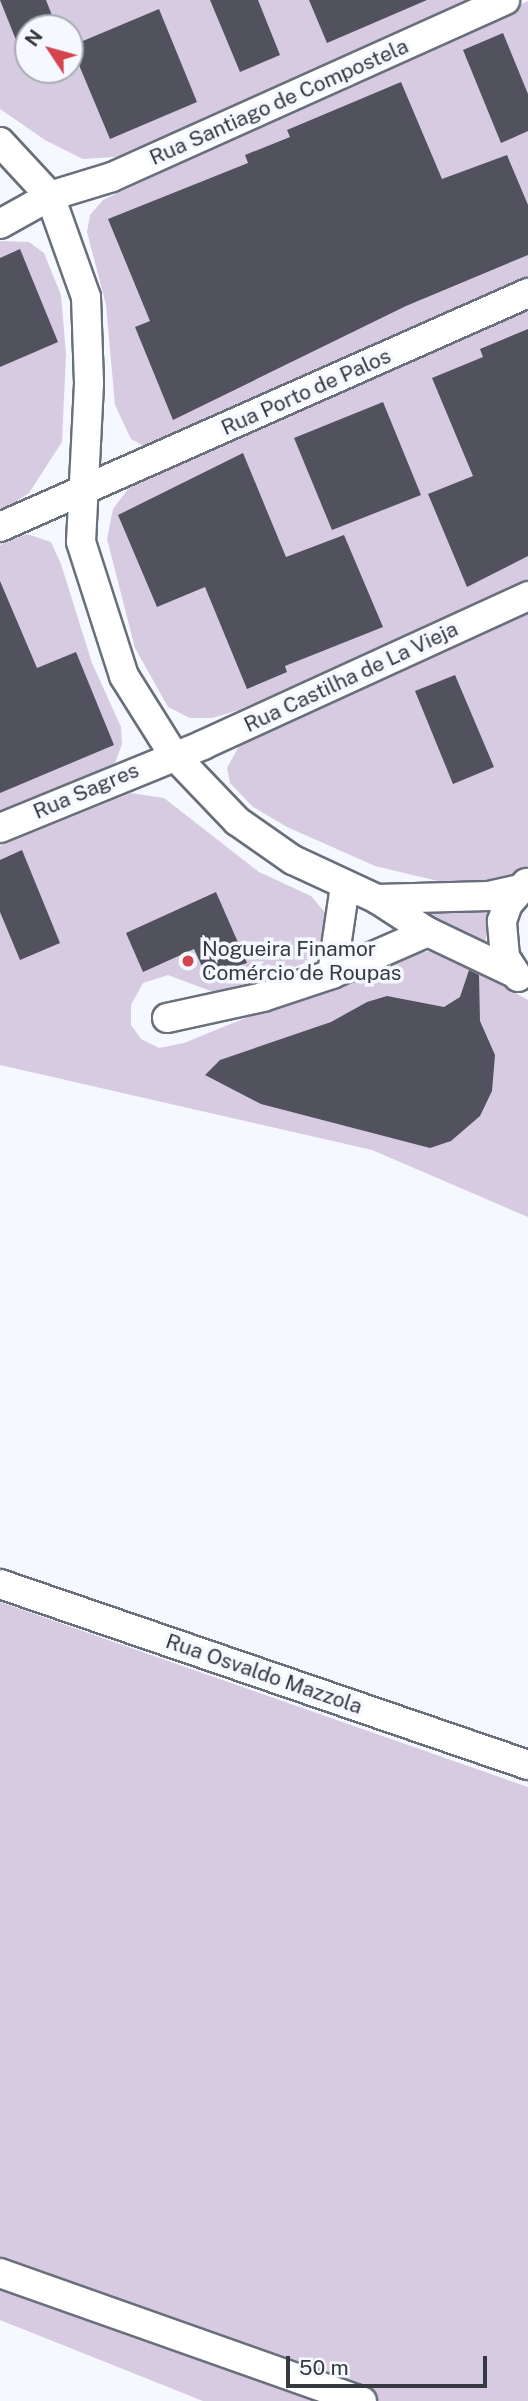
<!DOCTYPE html>
<meta charset="utf-8">
<style>
body{margin:0}
#map{position:relative;width:528px;height:2401px;overflow:hidden;background:#f5f8fe;font-family:"Public Sans",sans-serif}
div>[style]{position:absolute}
.green>*{inset:0;background:#d7cbe2}
.building>*{inset:0;background:#52515e}
.roads{filter:drop-shadow(2px 0 #696f7b) drop-shadow(-2px 0 #696f7b) drop-shadow(0 2px #696f7b) drop-shadow(0 -2px #696f7b)}
.minor>*{height:28px;margin:-14px;padding:0 14px;transform-origin:14px;border-radius:14px;background:#fff}
.dots>*{width:19px;height:19px;translate:-50% -50%;box-sizing:border-box;border:4px solid #f5f8fe;border-radius:50%}
span{translate:-50% -50%;white-space:nowrap;text-align:center;line-height:1.15;-webkit-text-stroke:7px #f5f8fe;paint-order:stroke}
.street-label{font-size:21px;color:#36393f}
.poi-label{font-size:21px;color:#36393f}
.left{translate:0 -50%;text-align:left}
.north{position:absolute;left:14px;top:14px;width:70px;height:70px;box-sizing:border-box;background:#f5f8fe;border:2px solid #a9acb2;border-radius:50%;rotate:306deg;font-size:19px;font-weight:700;line-height:28px;text-align:center;color:#36393f}
.north::after{content:'';display:block;margin:auto;width:24px;height:32px;background:#d4444d;clip-path:polygon(50% 0,100% 100%,50% 72%,0 100%)}
.scale{position:absolute;left:286px;top:2356px;width:201px;height:32px;box-sizing:border-box;border:4px solid #36393f;border-top:0;padding-left:9px;font-size:21px;line-height:24px;white-space:nowrap;color:#36393f;-webkit-text-stroke:5px #f5f8fe;paint-order:stroke}
</style>
<div id="map">
<div class="green">
<i style="clip-path:polygon(evenodd,0 0,473px 0,129px 156px,83px 159px,45px 140px,0 109px,0 0,28px 28px,70px 28px,70px 70px,28px 70px,28px 28px)"></i>
<i style="clip-path:polygon(528px 1px,528px 279px,159px 442px,144px 446px,131px 439px,115px 405px,106px 305px,87px 232px,90px 215px,103px 200px)"></i>
<i style="clip-path:polygon(0 241px,29px 242px,44px 253px,61px 295px,66px 354px,62px 442px,29px 493px,0 512px)"></i>
<i style="clip-path:polygon(528px 309px,528px 583px,239px 710px,212px 718px,190px 718px,168px 707px,135px 648px,107px 539px,113px 509px,128px 489px,150px 473px)"></i>
<i style="clip-path:polygon(27px 534px,51px 542px,61px 564px,92px 663px,121px 727px,122px 744px,115px 763px,0 815px,0 545px)"></i>
<i style="clip-path:polygon(528px 611px,528px 866px,503px 881px,442px 882px,375px 866px,287px 827px,253px 807px,230px 783px,227px 768px,239px 746px,270px 728px)"></i>
<i style="clip-path:polygon(131px 793px,164px 798px,259px 872px,311px 896px,328px 916px,330px 937px,307px 962px,224px 996px,168px 975px,143px 983px,131px 1005px,131px 1025px,141px 1039px,159px 1048px,184px 1043px,397px 956px,439px 950px,528px 1000px,528px 1217px,372px 1150px,0 1065px,0 846px)"></i>
<i style="clip-path:polygon(410px 907px,495px 909px,485px 942px)"></i>
<i style="clip-path:polygon(0 1602px,528px 1787px,528px 2401px,203px 2401px,0 2320px)"></i>
</div>
<div class="building">
<i style="clip-path:polygon(0 0,46px 0,57px 28px,28px 28px,28px 70px)"></i>
<i style="clip-path:polygon(210px 0,258px 0,280px 55px,240px 72px)"></i>
<i style="clip-path:polygon(309px 0,427px 0,327px 43px)"></i>
<i style="clip-path:polygon(159px 9px,197px 102px,110px 139px,71px 46px)"></i>
<i style="clip-path:polygon(503px 33px,528px 94px,528px 131px,501px 143px,463px 50px)"></i>
<i style="clip-path:polygon(401px 82px,442px 179px,507px 155px,528px 205px,528px 255px,406px 306px,173px 420px,135px 327px,150px 321px,108px 219px,248px 163px,245px 155px,290px 137px,287px 130px)"></i>
<i style="clip-path:polygon(20px 249px,58px 342px,0 367px,0 258px)"></i>
<i style="clip-path:polygon(528px 329px,528px 556px,467px 587px,428px 494px,473px 476px,432px 378px,483px 357px,480px 349px)"></i>
<i style="clip-path:polygon(383px 402px,421px 495px,332px 530px,294px 438px)"></i>
<i style="clip-path:polygon(243px 453px,286px 557px,344px 535px,383px 627px,285px 666px,287px 672px,247px 689px,205px 587px,157px 607px,118px 515px)"></i>
<i style="clip-path:polygon(0 581px,37px 668px,76px 652px,114px 745px,0 793px)"></i>
<i style="clip-path:polygon(455px 675px,494px 767px,453px 784px,415px 691px)"></i>
<i style="clip-path:polygon(22px 850px,60px 943px,20px 960px,0 912px,0 860px)"></i>
<i style="clip-path:polygon(216px 892px,247px 963px,206px 975px,194px 949px,143px 972px,126px 933px)"></i>
<i style="clip-path:polygon(469px 970px,479px 975px,480px 1021px,495px 1055px,492px 1091px,480px 1116px,451px 1141px,430px 1148px,261px 1104px,205px 1075px,220px 1060px,331px 1022px,367px 1002px,387px 996px,444px 1007px,460px 997px)"></i>
</div>
<div class="roads">
<div class="minor">
<i style="left:0;top:142px;width:74px;rotate:47.2deg"></i>
<i style="left:50px;top:196px;width:107px;rotate:70.4deg"></i>
<i style="left:86px;top:297px;width:87px;rotate:88deg"></i>
<i style="left:89px;top:384px;width:158px;rotate:92.9deg"></i>
<i style="left:81px;top:542px;width:141px;rotate:72.2deg"></i>
<i style="left:124px;top:676px;width:92px;rotate:57.9deg"></i>
<i style="left:173px;top:754px;width:93px;rotate:46.3deg"></i>
<i style="left:237px;top:821px;width:68px;rotate:34.9deg"></i>
<i style="left:293px;top:860px;width:93px;rotate:24.9deg"></i>
<i style="left:377px;top:899px;width:61px;rotate:32.9deg"></i>
<i style="left:428px;top:932px;width:95px;rotate:25.5deg"></i>
<i style="left:0;top:224px;width:57px;rotate:-29.2deg"></i>
<i style="left:50px;top:196px;width:65px;rotate:-17deg"></i>
<i style="left:112px;top:177px;width:431px;rotate:-24.2deg"></i>
<i style="left:0;top:527px;width:578px;rotate:-23.9deg"></i>
<i style="left:0;top:828px;width:219px;rotate:-22.2deg"></i>
<i style="left:203px;top:745px;width:358px;rotate:-24.6deg"></i>
<i style="left:377px;top:899px;width:112px;rotate:-1.5deg"></i>
<i style="left:489px;top:896px;width:31px;rotate:-13deg"></i>
<i style="left:332px;top:974px;width:89px;rotate:-81.6deg"></i>
<i style="left:518px;top:977px;width:24px;rotate:-123deg"></i>
<i style="left:505px;top:957px;width:36px;rotate:-95deg"></i>
<i style="left:502px;top:921px;width:18px;rotate:-71deg"></i>
<i style="left:508px;top:904px;width:28px;rotate:-49deg"></i>
<i style="left:167px;top:1018px;width:98px;rotate:-12.3deg"></i>
<i style="left:263px;top:997px;width:73px;rotate:-18.4deg"></i>
<i style="left:332px;top:974px;width:105px;rotate:-23.6deg"></i>
<i style="left:0;top:1584px;width:558px;rotate:18.92deg"></i>
<i style="left:0;top:2273px;width:384px;rotate:19.5deg"></i>
</div>
</div>
<div class="dots">
<i style="left:188px;top:961px;background:#d4444d"></i>
</div>
<div class="street-label">
<span style="left:279px;top:102px;rotate:-24deg">Rua Santiago de Compostela</span>
<span style="left:306px;top:392px;rotate:-24deg">Rua Porto de Palos</span>
<span style="left:351px;top:677px;rotate:-25deg">Rua Castilha de La Vieja</span>
<span style="left:86px;top:791px;rotate:-23deg">Rua Sagres</span>
<span style="left:264px;top:1674px;rotate:19deg">Rua Osvaldo Mazzola</span>
</div>
<div class="poi-label">
<span class="left" style="left:202px;top:961px">Nogueira Finamor<br>Comércio de Roupas</span>
</div>
<div class="north">N</div>
<div class="scale">50 m</div>
</div>
